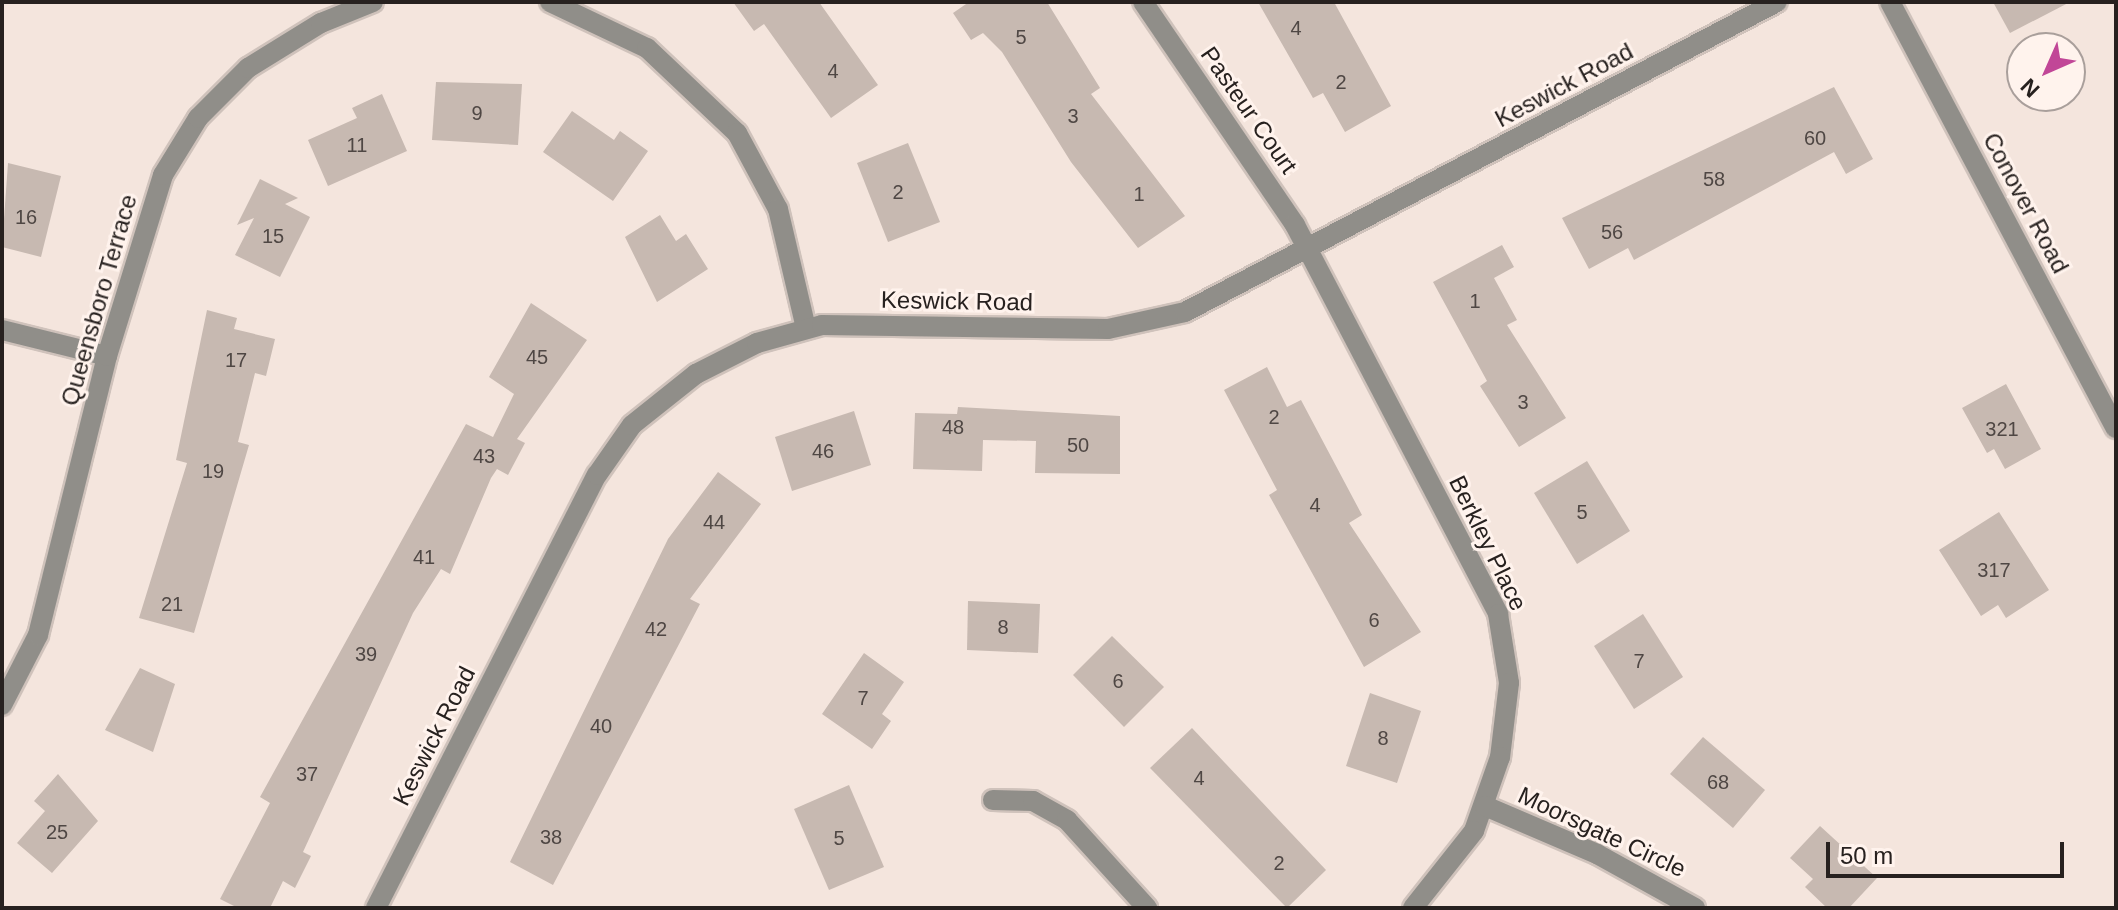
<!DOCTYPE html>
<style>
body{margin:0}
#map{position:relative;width:2118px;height:910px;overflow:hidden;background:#f4e5dd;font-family:Arial,sans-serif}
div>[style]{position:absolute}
.building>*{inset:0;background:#c7b9b1}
.roads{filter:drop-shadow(2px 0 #cfc2bb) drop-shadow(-2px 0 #cfc2bb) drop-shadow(0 2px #cfc2bb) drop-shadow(0 -2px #cfc2bb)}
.minor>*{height:20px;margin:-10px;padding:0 10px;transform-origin:10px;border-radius:10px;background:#908e89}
span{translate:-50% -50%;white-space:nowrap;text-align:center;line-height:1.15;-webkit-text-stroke:6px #fff3ed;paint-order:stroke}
.number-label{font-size:20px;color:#4f4744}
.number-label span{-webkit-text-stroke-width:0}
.street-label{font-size:24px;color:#27211f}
.frame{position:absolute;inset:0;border:4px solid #27211f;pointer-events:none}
.north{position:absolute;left:2006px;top:32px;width:80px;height:80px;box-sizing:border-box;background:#fff3ed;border:2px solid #a99f9b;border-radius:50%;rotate:225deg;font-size:22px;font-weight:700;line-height:32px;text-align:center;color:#27211f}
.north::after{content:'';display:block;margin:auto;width:28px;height:36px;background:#c14697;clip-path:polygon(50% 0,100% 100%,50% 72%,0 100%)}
.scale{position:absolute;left:1826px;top:842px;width:238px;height:36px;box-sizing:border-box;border:4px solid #27211f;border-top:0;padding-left:10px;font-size:24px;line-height:28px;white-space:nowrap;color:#27211f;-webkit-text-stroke:6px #fff3ed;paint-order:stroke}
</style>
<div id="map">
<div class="building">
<i style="clip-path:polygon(733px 2px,819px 2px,878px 85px,831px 118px,764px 24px,754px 31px)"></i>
<i style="clip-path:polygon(969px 2px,1047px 2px,1100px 88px,1091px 94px,1185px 216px,1138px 248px,1071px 162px,1002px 52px,983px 33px,971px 40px,953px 13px)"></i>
<i style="clip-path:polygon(1258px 2px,1334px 2px,1391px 106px,1345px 132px,1323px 93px,1313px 98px)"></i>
<i style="clip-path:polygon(1993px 2px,2070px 2px,2010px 33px)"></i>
<i style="clip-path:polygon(436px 82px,522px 84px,518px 145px,432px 140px)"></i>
<i style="clip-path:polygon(1834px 87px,1873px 159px,1846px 174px,1834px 152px,1634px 260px,1628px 248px,1589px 269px,1562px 218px)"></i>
<i style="clip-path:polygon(382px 94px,407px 151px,328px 186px,308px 140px,357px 118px,352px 108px)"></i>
<i style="clip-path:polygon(572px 111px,614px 140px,620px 131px,648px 151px,613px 201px,543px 152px)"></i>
<i style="clip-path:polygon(908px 143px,940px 222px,888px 242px,857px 163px)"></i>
<i style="clip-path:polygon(8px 163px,61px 176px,41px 257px,2px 247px)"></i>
<i style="clip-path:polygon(260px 179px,298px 198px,285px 204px,310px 217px,280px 277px,235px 255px,254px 218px,237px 225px)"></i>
<i style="clip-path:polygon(660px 215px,676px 241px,686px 234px,708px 269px,657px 302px,625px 237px)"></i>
<i style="clip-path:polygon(1502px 245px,1514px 267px,1494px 278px,1517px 320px,1507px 325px,1566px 418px,1519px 447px,1480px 386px,1487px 381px,1433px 282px)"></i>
<i style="clip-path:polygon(531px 303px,587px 340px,517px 439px,525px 443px,508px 475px,497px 469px,491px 478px,450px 574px,441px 569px,413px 613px,303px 852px,311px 856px,295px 888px,283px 881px,270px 908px,238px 908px,220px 899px,270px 803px,260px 797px,466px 424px,493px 437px,514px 394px,489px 377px)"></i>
<i style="clip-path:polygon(207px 310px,237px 318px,234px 329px,275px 339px,266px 376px,255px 373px,238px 442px,249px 445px,194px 633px,139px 618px,187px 463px,176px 460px)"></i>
<i style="clip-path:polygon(1267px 367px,1287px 407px,1301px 400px,1362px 515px,1349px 523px,1421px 632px,1364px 667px,1269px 495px,1277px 490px,1224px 390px)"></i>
<i style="clip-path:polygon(2006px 384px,2041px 449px,2005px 469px,1994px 449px,1987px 453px,1962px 408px)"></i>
<i style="clip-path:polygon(958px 407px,1120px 416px,1120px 474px,1035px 473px,1036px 441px,983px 440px,982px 471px,913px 469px,915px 413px,957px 414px)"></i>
<i style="clip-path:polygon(854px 411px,871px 465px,792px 491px,775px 437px)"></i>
<i style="clip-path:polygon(1587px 461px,1630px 531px,1577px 564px,1534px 493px)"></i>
<i style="clip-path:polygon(718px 472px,761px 504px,690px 599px,700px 604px,553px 885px,510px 862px,668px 539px)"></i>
<i style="clip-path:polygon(1999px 512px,2049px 590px,2006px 618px,1998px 605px,1981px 616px,1939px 550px)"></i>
<i style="clip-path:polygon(968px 601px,1040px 604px,1038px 653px,967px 650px)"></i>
<i style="clip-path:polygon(1643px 614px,1683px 677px,1634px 709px,1594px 646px)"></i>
<i style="clip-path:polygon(1112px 636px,1164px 687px,1124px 727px,1073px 675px)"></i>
<i style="clip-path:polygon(864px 653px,904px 682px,882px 714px,891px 721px,872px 749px,822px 714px)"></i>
<i style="clip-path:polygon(140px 668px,175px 684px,153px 752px,105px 730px)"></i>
<i style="clip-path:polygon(1370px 693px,1421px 711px,1397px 783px,1346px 766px)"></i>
<i style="clip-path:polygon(1192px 728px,1326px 870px,1287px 908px,1150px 768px)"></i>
<i style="clip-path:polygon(1703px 737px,1765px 790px,1733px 828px,1670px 774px)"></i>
<i style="clip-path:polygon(58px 774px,98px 821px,52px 873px,17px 843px,45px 811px,34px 801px)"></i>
<i style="clip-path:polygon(849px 785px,884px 867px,829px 890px,794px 809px)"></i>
<i style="clip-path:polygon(1820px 826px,1877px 878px,1849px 908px,1827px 908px,1805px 887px,1813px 879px,1790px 858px)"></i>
</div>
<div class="roads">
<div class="minor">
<i style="left:550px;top:2px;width:107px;rotate:25.4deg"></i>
<i style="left:647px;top:48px;width:124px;rotate:43.4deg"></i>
<i style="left:737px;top:133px;width:86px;rotate:61.7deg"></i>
<i style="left:778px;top:209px;width:122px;rotate:76.8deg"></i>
<i style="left:1143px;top:2px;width:270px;rotate:55.7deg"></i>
<i style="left:1295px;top:225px;width:439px;rotate:62.4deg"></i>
<i style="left:1498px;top:614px;width:70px;rotate:80.9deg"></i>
<i style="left:1509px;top:683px;width:75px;rotate:96.9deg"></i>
<i style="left:1500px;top:757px;width:78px;rotate:109.4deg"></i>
<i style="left:1474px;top:831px;width:98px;rotate:128.4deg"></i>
<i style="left:1890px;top:2px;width:482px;rotate:62.1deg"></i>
<i style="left:2px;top:330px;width:108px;rotate:13.9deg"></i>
<i style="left:2px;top:705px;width:79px;rotate:-62.8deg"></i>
<i style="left:38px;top:635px;width:287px;rotate:-76.1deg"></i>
<i style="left:107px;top:356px;width:189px;rotate:-72.8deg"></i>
<i style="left:163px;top:175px;width:67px;rotate:-58.4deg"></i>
<i style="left:198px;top:118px;width:71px;rotate:-45deg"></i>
<i style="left:248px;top:68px;width:86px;rotate:-31.7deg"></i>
<i style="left:321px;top:23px;width:56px;rotate:-22deg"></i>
<i style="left:993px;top:800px;width:40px;rotate:1.4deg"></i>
<i style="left:1033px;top:801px;width:39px;rotate:29deg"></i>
<i style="left:1067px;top:820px;width:119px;rotate:47.7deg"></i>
<i style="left:1485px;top:806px;width:122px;rotate:23.2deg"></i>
<i style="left:1597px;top:854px;width:112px;rotate:28.9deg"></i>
<i style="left:376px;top:908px;width:486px;rotate:-63deg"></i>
<i style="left:597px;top:475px;width:61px;rotate:-55deg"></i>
<i style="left:632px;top:425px;width:82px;rotate:-38.6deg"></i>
<i style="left:696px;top:374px;width:68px;rotate:-26.9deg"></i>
<i style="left:757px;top:343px;width:67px;rotate:-15.5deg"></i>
<i style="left:822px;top:325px;width:286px;rotate:0.8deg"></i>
<i style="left:1108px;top:329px;width:79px;rotate:-12.4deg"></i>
<i style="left:1185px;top:312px;width:668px;rotate:-27.64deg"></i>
</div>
</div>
<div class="number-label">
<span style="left:1296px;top:28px">4</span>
<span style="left:1021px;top:37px">5</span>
<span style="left:833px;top:71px">4</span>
<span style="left:1341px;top:82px">2</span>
<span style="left:477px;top:113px">9</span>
<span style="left:1073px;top:116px">3</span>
<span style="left:1815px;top:138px">60</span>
<span style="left:357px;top:145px">11</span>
<span style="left:1714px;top:179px">58</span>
<span style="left:898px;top:192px">2</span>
<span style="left:1139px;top:194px">1</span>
<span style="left:26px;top:217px">16</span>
<span style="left:1612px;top:232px">56</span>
<span style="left:273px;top:236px">15</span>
<span style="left:1475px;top:301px">1</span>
<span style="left:537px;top:357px">45</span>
<span style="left:236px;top:360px">17</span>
<span style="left:1523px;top:402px">3</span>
<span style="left:1274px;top:417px">2</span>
<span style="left:953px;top:427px">48</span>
<span style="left:2002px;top:429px">321</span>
<span style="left:1078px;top:445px">50</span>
<span style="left:823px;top:451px">46</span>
<span style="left:484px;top:456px">43</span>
<span style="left:213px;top:471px">19</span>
<span style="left:1315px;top:505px">4</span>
<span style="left:1582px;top:512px">5</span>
<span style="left:714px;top:522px">44</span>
<span style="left:424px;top:557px">41</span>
<span style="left:1994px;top:570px">317</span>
<span style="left:172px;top:604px">21</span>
<span style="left:1374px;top:620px">6</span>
<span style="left:1003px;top:627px">8</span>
<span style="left:656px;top:629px">42</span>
<span style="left:366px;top:654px">39</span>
<span style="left:1639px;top:661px">7</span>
<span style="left:1118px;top:681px">6</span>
<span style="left:863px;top:698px">7</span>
<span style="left:601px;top:726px">40</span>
<span style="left:1383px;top:738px">8</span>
<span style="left:307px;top:774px">37</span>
<span style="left:1199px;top:778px">4</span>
<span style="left:1718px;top:782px">68</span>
<span style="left:57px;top:832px">25</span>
<span style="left:551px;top:837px">38</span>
<span style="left:839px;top:838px">5</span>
<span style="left:1279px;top:863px">2</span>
</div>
<div class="street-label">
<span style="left:1564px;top:85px;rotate:-28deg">Keswick Road</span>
<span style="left:1249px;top:110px;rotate:55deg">Pasteur Court</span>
<span style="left:2026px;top:203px;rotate:62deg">Conover Road</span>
<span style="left:99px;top:300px;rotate:-74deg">Queensboro Terrace</span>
<span style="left:957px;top:301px;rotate:1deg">Keswick Road</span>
<span style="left:1488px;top:543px;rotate:64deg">Berkley Place</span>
<span style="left:434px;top:736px;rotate:-63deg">Keswick Road</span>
<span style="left:1602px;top:832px;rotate:25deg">Moorsgate Circle</span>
</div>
<div class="frame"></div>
<div class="north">N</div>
<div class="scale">50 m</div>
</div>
